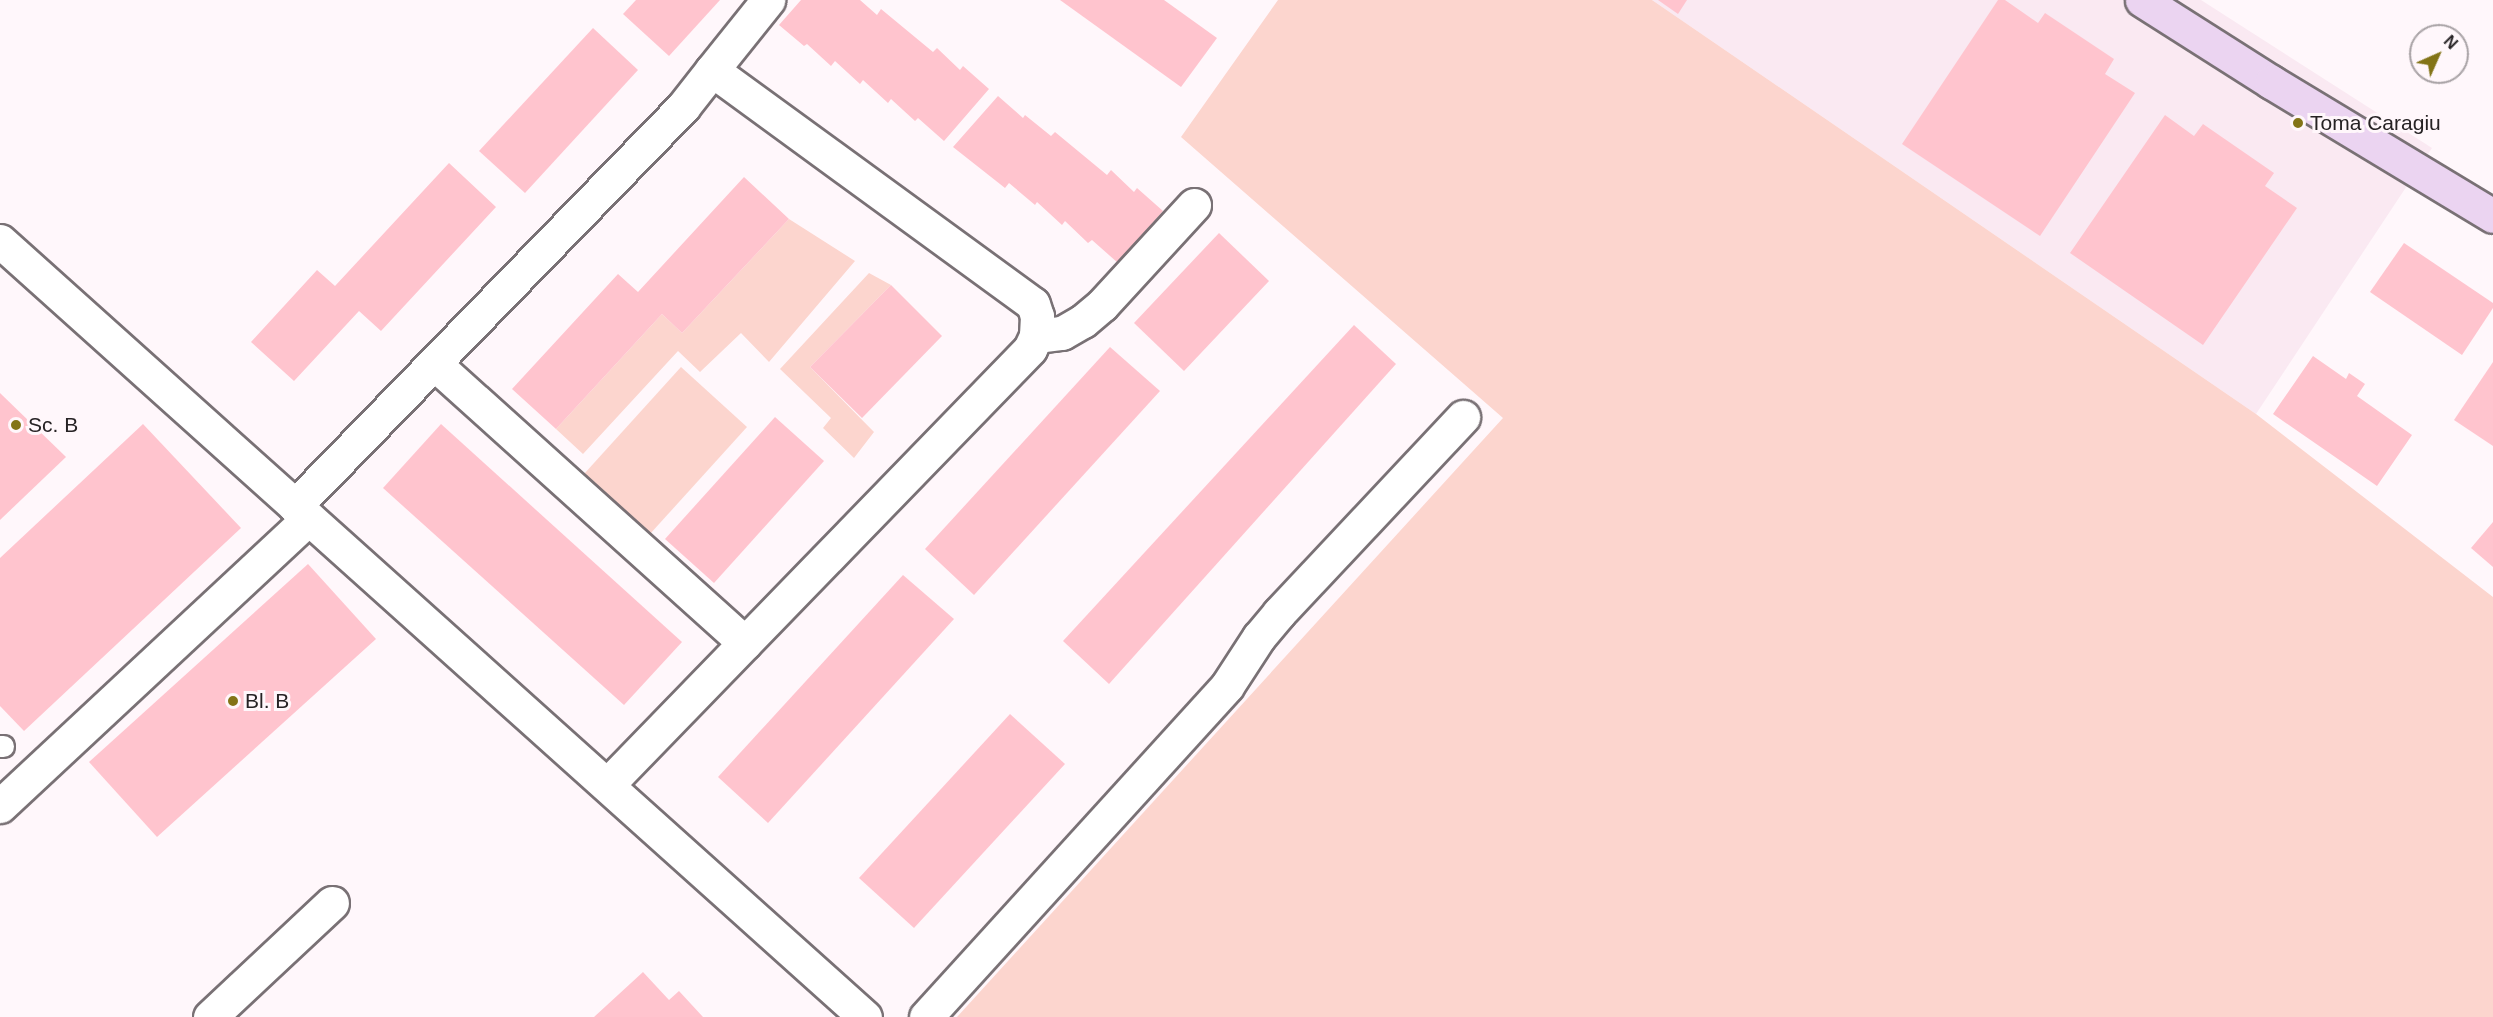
<!DOCTYPE html>
<style>
body{margin:0}
#map{position:relative;width:2493px;height:1017px;overflow:hidden;background:#fff7fb;font-family:Arial,sans-serif}
div>[style]{position:absolute}
.built>*{inset:0;background:#fae9f2}
.green>*{inset:0;background:#fcd5ce}
.building>*{inset:0;background:#ffc4ce}
.roads{filter:drop-shadow(2px 0 #797175) drop-shadow(-2px 0 #797175) drop-shadow(0 2px #797175) drop-shadow(0 -2px #797175)}
.lane>*{height:21px;margin:-10.5px;padding:0 10.5px;transform-origin:10.5px;border-radius:10.5px;background:#fff}
.street>*{height:33px;margin:-16.5px;padding:0 16.5px;transform-origin:16.5px;border-radius:16.5px;background:#fff}
.secondary>*{height:33px;margin:-16.5px;padding:0 16.5px;transform-origin:16.5px;border-radius:16.5px;background:#ebd4f1}
.dots>*{width:16px;height:16px;translate:-50% -50%;box-sizing:border-box;border:3px solid #fff7fb;border-radius:50%}
span{translate:-50% -50%;white-space:nowrap;text-align:center;line-height:1.15;-webkit-text-stroke:6px #fff7fb;paint-order:stroke}
.poi-label{font-size:21px;color:#262224}
.left{translate:0 -50%;text-align:left}
.north{position:absolute;left:2409px;top:24px;width:60px;height:60px;box-sizing:border-box;background:#fff7fb;border:2px solid #a8a2a5;border-radius:50%;rotate:45deg;font-size:16px;font-weight:700;line-height:24px;text-align:center;color:#262224}
.north::after{content:'';display:block;margin:auto;width:21px;height:27px;background:#837417;clip-path:polygon(50% 0,100% 100%,50% 72%,0 100%)}
</style>
<div id="map">
<div class="built">
<i style="clip-path:polygon(1652px 0,2201px 0,2432px 148px,2256px 414px)"></i>
</div>
<div class="green">
<i style="clip-path:polygon(1278px 0,1652px 0,2256px 414px,2493px 597px,2493px 1017px,957px 1017px,1503px 418px,1181px 137px)"></i>
<i style="clip-path:polygon(789px 219px,855px 261px,769px 362px,741px 333px,700px 372px,678px 351px,583px 454px,556px 429px,662px 314px,682px 333px)"></i>
<i style="clip-path:polygon(869px 273px,891px 285px,810px 367px,874px 432px,854px 458px,823px 428px,831px 418px,780px 369px)"></i>
<i style="clip-path:polygon(681px 367px,747px 427px,650px 534px,584px 474px)"></i>
</div>
<div class="building">
<i style="clip-path:polygon(636px 0,720px 0,669px 56px,623px 14px)"></i>
<i style="clip-path:polygon(801px 0,860px 0,877px 15px,881px 9px,933px 52px,937px 48px,960px 70px,963px 66px,989px 89px,944px 141px,918px 118px,915px 121px,891px 99px,888px 103px,863px 80px,860px 84px,835px 61px,831px 66px,807px 44px,804px 46px,779px 25px)"></i>
<i style="clip-path:polygon(1060px 0,1164px 0,1217px 38px,1181px 87px)"></i>
<i style="clip-path:polygon(1658px 0,1687px 0,1678px 14px)"></i>
<i style="clip-path:polygon(1998px 0,2005px 0,2038px 23px,2045px 13px,2114px 59px,2105px 74px,2135px 93px,2040px 236px,1902px 144px)"></i>
<i style="clip-path:polygon(593px 28px,638px 70px,525px 193px,479px 151px)"></i>
<i style="clip-path:polygon(998px 96px,1023px 118px,1025px 115px,1051px 136px,1055px 132px,1107px 175px,1111px 170px,1134px 192px,1137px 188px,1163px 211px,1118px 263px,1092px 240px,1088px 243px,1065px 221px,1062px 225px,1037px 202px,1035px 205px,1009px 183px,1005px 188px,953px 147px)"></i>
<i style="clip-path:polygon(2165px 115px,2194px 136px,2203px 124px,2274px 173px,2265px 186px,2297px 208px,2203px 345px,2070px 253px)"></i>
<i style="clip-path:polygon(449px 163px,496px 207px,381px 331px,359px 311px,294px 381px,251px 342px,317px 270px,335px 286px)"></i>
<i style="clip-path:polygon(744px 177px,789px 219px,682px 333px,662px 314px,556px 429px,512px 389px,618px 274px,638px 292px)"></i>
<i style="clip-path:polygon(1219px 233px,1269px 281px,1184px 371px,1134px 323px)"></i>
<i style="clip-path:polygon(2404px 243px,2493px 303px,2493px 308px,2462px 355px,2370px 292px)"></i>
<i style="clip-path:polygon(891px 285px,942px 336px,862px 418px,810px 367px)"></i>
<i style="clip-path:polygon(1354px 325px,1396px 364px,1109px 684px,1063px 641px)"></i>
<i style="clip-path:polygon(1110px 347px,1160px 391px,974px 595px,925px 549px)"></i>
<i style="clip-path:polygon(2313px 356px,2346px 379px,2349px 373px,2365px 384px,2357px 396px,2412px 435px,2377px 486px,2273px 414px)"></i>
<i style="clip-path:polygon(2493px 362px,2493px 446px,2454px 420px)"></i>
<i style="clip-path:polygon(0 393px,66px 457px,0 520px)"></i>
<i style="clip-path:polygon(775px 417px,824px 461px,714px 583px,665px 539px)"></i>
<i style="clip-path:polygon(143px 424px,241px 528px,24px 731px,0 706px,0 558px)"></i>
<i style="clip-path:polygon(441px 424px,682px 642px,624px 705px,383px 488px)"></i>
<i style="clip-path:polygon(2493px 522px,2493px 567px,2471px 548px)"></i>
<i style="clip-path:polygon(308px 564px,376px 639px,157px 837px,89px 762px)"></i>
<i style="clip-path:polygon(903px 575px,954px 619px,768px 823px,718px 777px)"></i>
<i style="clip-path:polygon(1010px 714px,1065px 764px,914px 928px,859px 878px)"></i>
<i style="clip-path:polygon(643px 972px,669px 1000px,679px 991px,703px 1017px,594px 1017px)"></i>
</div>
<div class="roads">
<div class="lane">
<i style="left:0;top:746px;width:3px"></i>
</div>
<div class="street">
<i style="left:712px;top:70px;width:90px;rotate:-51.3deg"></i>
<i style="left:0;top:241px;width:1162px;rotate:41.9deg"></i>
<i style="left:1036px;top:336px;width:26px;rotate:-7deg"></i>
<i style="left:1062px;top:333px;width:24px;rotate:-30deg"></i>
<i style="left:1083px;top:321px;width:25px;rotate:-40deg"></i>
<i style="left:1102px;top:305px;width:136px;rotate:-47.4deg"></i>
<i style="left:435px;top:364px;width:417px;rotate:42deg"></i>
<i style="left:295px;top:506px;width:557px;rotate:-45.8deg"></i>
<i style="left:683px;top:107px;width:47px;rotate:-51.9deg"></i>
<i style="left:712px;top:70px;width:397px;rotate:36.1deg"></i>
<i style="left:1033px;top:304px;width:13px;rotate:72deg"></i>
<i style="left:1037px;top:316px;width:20px;rotate:93deg"></i>
<i style="left:1036px;top:336px;width:14px;rotate:115deg"></i>
<i style="left:1030px;top:349px;width:607px;rotate:134.13deg"></i>
<i style="left:0;top:806px;width:422px;rotate:-43deg"></i>
<i style="left:210px;top:1017px;width:167px;rotate:-43.1deg"></i>
<i style="left:926px;top:1017px;width:447px;rotate:-47.7deg"></i>
<i style="left:1227px;top:686px;width:59px;rotate:-56.9deg"></i>
<i style="left:1259px;top:637px;width:31px;rotate:-50deg"></i>
<i style="left:1279px;top:613px;width:269px;rotate:-46.8deg"></i>
</div>
<div class="secondary">
<i style="left:2142px;top:0;width:153px;rotate:32.4deg"></i>
<i style="left:2271px;top:82px;width:259px;rotate:31.1deg"></i>
</div>
</div>
<div class="dots">
<i style="left:2298px;top:123px;background:#837417"></i>
<i style="left:16px;top:425px;background:#837417"></i>
<i style="left:233px;top:701px;background:#837417"></i>
</div>
<div class="poi-label">
<span class="left" style="left:2310px;top:123px">Toma Caragiu</span>
<span class="left" style="left:28px;top:425px">Sc. B</span>
<span class="left" style="left:245px;top:701px">Bl. B</span>
</div>
<div class="north">N</div>
</div>
